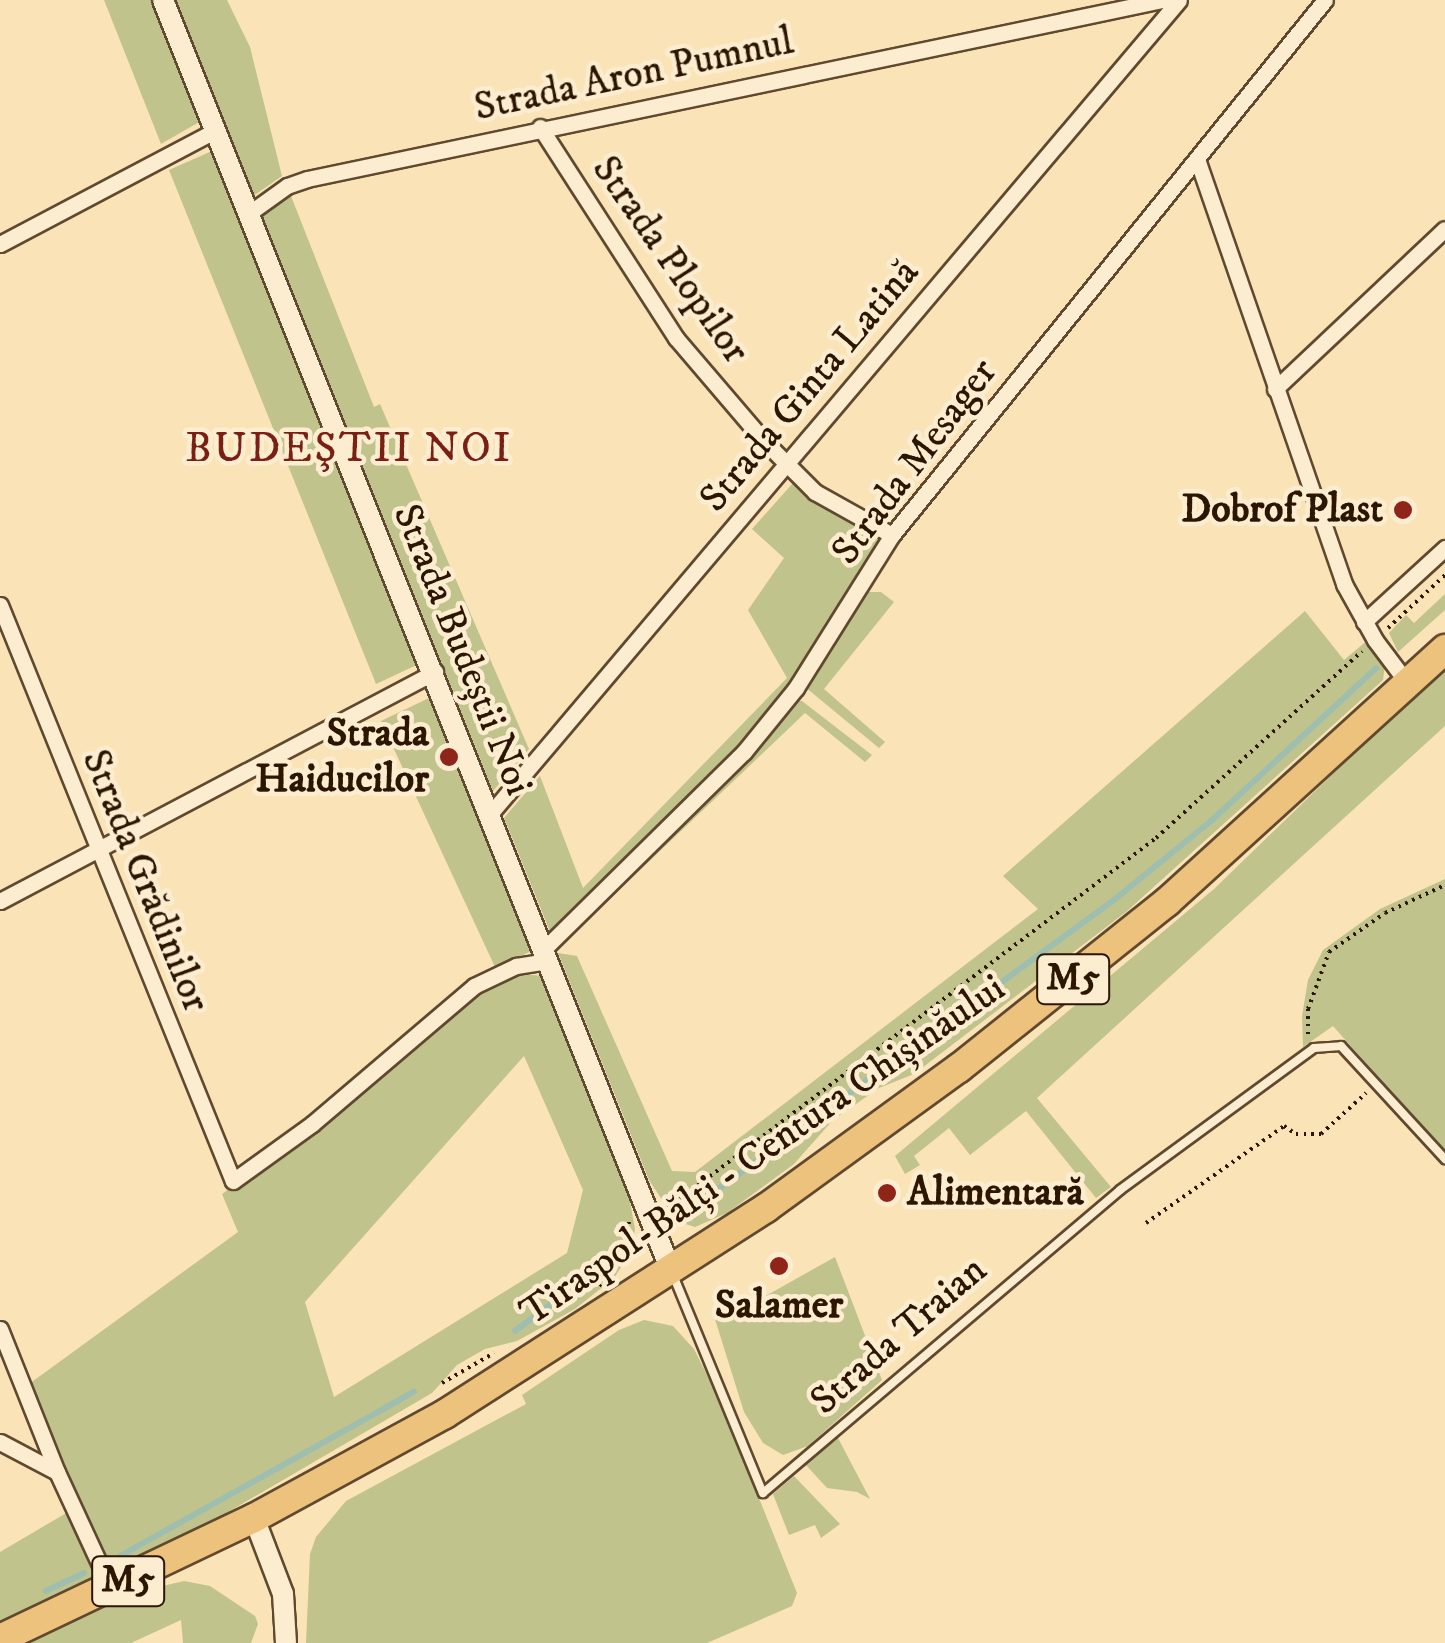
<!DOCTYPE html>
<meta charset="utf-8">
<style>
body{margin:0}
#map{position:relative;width:1445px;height:1643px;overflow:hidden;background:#fae3b7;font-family:"IM FELL DW Pica",serif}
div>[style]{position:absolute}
.green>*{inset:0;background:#c1c38c}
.stream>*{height:6px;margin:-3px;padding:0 3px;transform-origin:3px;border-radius:3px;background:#9ebeb0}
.path>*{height:4px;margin-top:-2px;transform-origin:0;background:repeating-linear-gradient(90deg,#2d1600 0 2.5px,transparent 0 7.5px)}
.roads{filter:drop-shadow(2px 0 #60492e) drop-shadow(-2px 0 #60492e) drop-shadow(0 2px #60492e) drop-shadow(0 -2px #60492e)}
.lane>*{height:8px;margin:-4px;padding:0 4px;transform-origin:4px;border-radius:4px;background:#fcedd0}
.street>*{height:15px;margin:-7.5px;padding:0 7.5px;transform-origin:7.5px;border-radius:7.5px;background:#fcedd0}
.secondary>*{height:20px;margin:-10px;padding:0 10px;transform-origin:10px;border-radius:10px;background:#fcedd0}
.highway>*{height:28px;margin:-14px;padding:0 14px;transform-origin:14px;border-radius:14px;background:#edc27c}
.dots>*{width:28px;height:28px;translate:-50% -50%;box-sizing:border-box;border:5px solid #fcedd0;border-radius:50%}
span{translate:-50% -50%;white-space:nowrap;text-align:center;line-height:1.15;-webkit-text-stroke:9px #fcedd0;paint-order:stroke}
.shield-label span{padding:2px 8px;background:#fcedd0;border:2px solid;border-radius:8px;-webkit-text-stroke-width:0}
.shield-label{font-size:38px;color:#2d1600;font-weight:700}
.street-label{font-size:40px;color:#2d1600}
.poi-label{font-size:40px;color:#2d1600;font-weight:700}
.right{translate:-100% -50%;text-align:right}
.left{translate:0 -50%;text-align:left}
.neighbourhood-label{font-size:42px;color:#7a1f14;letter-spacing:2.5px}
</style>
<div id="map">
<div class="green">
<i style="clip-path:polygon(104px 0,153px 0,201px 121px,161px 144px)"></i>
<i style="clip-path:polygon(174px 0,227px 0,250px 47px,282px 176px,252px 197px)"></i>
<i style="clip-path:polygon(212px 151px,421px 663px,376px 684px,169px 170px)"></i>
<i style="clip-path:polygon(291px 196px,374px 407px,380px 404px,529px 749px,493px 791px,262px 215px)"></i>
<i style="clip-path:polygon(793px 483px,817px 502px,882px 537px,793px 683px,741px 749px,551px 934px,504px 818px,540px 776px,583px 888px,787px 678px,748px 610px,784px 558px,752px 529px)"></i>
<i style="clip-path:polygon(863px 592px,881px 592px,894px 602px,824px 689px,885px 742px,879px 748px,805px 687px)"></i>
<i style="clip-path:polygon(1445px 594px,1445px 610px,1398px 652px,1389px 633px,1406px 615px,1414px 623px)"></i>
<i style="clip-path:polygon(1305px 611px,1344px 660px,1369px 639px,1385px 665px,1383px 680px,1126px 912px,914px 1074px,879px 1088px,833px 1120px,794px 1164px,727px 1213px,695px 1227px,676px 1221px,649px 1180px,558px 953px,577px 956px,672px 1171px,695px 1172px,1038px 909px,1003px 876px)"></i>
<i style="clip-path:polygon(1445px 665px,1445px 726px,1037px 1098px,1111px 1187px,1096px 1198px,1026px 1111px,970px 1155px,949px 1128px,914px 1156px,920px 1165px,905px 1174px,895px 1156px,1214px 889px)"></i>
<i style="clip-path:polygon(433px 696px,534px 950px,495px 967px,381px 721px)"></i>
<i style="clip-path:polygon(795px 701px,802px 701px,872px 755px,865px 762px,805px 713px,578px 929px,577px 924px)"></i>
<i style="clip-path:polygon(1445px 879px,1445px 1153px,1333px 1026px,1303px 1047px,1302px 1016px,1308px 980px,1323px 950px,1380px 909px)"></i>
<i style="clip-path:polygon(evenodd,521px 974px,544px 976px,627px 1185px,635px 1229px,631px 1252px,614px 1278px,575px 1309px,517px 1341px,485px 1349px,457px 1365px,432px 1393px,115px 1578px,29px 1384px,238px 1232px,222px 1194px,315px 1129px,475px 994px,521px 974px,524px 1056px,583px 1190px,567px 1253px,334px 1397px,305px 1302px,524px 1056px)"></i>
<i style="clip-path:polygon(835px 1257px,882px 1380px,808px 1446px,783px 1455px,763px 1443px,744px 1412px,714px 1316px,719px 1285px,735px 1313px)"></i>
<i style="clip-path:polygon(644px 1320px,673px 1326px,694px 1349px,720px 1401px,797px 1593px,792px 1606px,707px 1643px,306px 1643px,310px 1554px,316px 1537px,346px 1501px,526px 1404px,522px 1395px,619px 1330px)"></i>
<i style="clip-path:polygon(837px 1436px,870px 1499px,857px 1492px,827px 1488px,805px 1464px)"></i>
<i style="clip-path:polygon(794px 1476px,840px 1524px,821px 1538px,815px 1525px,789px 1535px,773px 1494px)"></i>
<i style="clip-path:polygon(68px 1512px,100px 1584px,0 1629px,0 1552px)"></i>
<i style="clip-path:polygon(184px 1581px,210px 1586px,255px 1616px,258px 1624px,251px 1643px,183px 1643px,181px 1620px,131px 1643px,24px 1643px,137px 1592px)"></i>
</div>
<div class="stream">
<i style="left:688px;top:1205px;width:19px;rotate:-21deg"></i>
<i style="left:706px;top:1198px;width:505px;rotate:-36.14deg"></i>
<i style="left:1114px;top:900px;width:125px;rotate:-39.2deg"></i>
<i style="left:1211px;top:821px;width:225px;rotate:-42.8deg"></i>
<i style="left:515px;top:1331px;width:111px;rotate:-36.6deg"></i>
<i style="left:113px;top:1560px;width:345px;rotate:-29.2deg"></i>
<i style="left:46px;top:1591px;width:42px;rotate:-25.3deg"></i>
</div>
<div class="path">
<i style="left:1388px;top:628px;width:78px;rotate:-42.9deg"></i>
<i style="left:1308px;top:1034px;width:25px;rotate:-90deg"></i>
<i style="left:1308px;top:1009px;width:61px;rotate:-69.8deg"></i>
<i style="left:1329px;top:952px;width:68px;rotate:-34.9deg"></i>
<i style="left:1385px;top:913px;width:66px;rotate:-25deg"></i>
<i style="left:668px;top:1208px;width:612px;rotate:-37.17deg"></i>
<i style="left:1156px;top:838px;width:278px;rotate:-42.2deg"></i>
<i style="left:1146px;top:1223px;width:169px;rotate:-35.1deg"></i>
<i style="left:1284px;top:1126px;width:14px;rotate:34deg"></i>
<i style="left:1296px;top:1134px;width:25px"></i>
<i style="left:1321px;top:1134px;width:61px;rotate:-42.3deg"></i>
<i style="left:599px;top:1286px;width:41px;rotate:-50.9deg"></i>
<i style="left:625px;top:1254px;width:33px;rotate:-83deg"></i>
<i style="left:442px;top:1383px;width:60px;rotate:-30deg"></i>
</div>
<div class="roads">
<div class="lane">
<i style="left:673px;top:1275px;width:236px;rotate:67.6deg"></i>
<i style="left:763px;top:1493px;width:468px;rotate:-40.3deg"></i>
<i style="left:1120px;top:1190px;width:240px;rotate:-36.2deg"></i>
<i style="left:1314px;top:1048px;width:27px;rotate:-4deg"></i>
<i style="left:1341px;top:1046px;width:154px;rotate:47.4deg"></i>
</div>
<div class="street">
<i style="left:540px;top:127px;width:251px;rotate:57.2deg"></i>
<i style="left:676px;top:338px;width:134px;rotate:49.5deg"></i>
<i style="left:763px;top:440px;width:74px;rotate:45deg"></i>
<i style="left:815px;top:492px;width:88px;rotate:29.2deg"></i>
<i style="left:1197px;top:159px;width:450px;rotate:70.9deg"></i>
<i style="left:1344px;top:584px;width:64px;rotate:61deg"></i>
<i style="left:1375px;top:640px;width:55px;rotate:53.1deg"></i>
<i style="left:248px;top:214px;width:48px;rotate:-35.7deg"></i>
<i style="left:287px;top:186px;width:21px;rotate:-19deg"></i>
<i style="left:307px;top:179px;width:874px;rotate:-11.82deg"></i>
<i style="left:0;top:244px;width:242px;rotate:-27.8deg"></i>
<i style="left:1275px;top:389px;width:233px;rotate:-43.3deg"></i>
<i style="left:0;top:605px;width:621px;rotate:67.98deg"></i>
<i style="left:233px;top:1181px;width:97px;rotate:-35.8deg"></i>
<i style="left:312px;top:1124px;width:213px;rotate:-40.4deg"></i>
<i style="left:474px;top:986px;width:47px;rotate:-25.5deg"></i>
<i style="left:516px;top:966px;width:32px;rotate:-9deg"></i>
<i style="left:1364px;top:622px;width:110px;rotate:-42.4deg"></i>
<i style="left:490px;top:814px;width:1066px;rotate:-49.75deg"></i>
<i style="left:0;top:901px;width:492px;rotate:-27.8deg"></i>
<i style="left:543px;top:950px;width:282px;rotate:-44.6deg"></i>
<i style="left:744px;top:752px;width:82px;rotate:-50.9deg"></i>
<i style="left:796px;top:688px;width:181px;rotate:-57.9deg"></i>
<i style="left:892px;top:535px;width:688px;rotate:-51.02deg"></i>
<i style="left:0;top:1329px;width:154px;rotate:68.3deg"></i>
<i style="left:0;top:1442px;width:64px;rotate:27.8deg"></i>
<i style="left:57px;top:1472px;width:129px;rotate:65.2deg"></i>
</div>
<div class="secondary">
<i style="left:163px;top:0;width:1369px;rotate:68.21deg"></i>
<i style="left:254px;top:1518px;width:81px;rotate:69.1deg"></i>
<i style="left:283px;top:1594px;width:49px;rotate:86.5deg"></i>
</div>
<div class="highway">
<i style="left:0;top:1639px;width:281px;rotate:-25.5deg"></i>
<i style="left:254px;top:1518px;width:217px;rotate:-28.6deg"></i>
<i style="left:445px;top:1414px;width:381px;rotate:-32.7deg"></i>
<i style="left:766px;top:1208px;width:238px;rotate:-36deg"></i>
<i style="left:959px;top:1068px;width:266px;rotate:-38.6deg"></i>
<i style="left:1167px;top:902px;width:376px;rotate:-42.3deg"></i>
</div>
</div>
<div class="dots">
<i style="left:1403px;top:510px;background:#8f2418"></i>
<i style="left:449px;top:757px;background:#8f2418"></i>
<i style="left:887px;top:1193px;background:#8f2418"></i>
<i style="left:779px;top:1266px;background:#8f2418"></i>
</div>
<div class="shield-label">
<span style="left:1073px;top:979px">M5</span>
<span style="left:128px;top:1581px">M5</span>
</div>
<div class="street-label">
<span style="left:634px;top:75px;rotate:-12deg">Strada Aron Pumnul</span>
<span style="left:670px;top:260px;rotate:55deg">Strada Plopilor</span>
<span style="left:810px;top:386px;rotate:-50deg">Strada Ginta Latină</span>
<span style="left:915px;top:462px;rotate:-53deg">Strada Mesager</span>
<span style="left:462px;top:650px;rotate:68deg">Strada Budeștii Noi</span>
<span style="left:145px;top:881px;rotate:68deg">Strada Grădinilor</span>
<span style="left:763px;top:1151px;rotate:-35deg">Tiraspol-Bălţi - Centura Chișinăului</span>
<span style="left:899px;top:1336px;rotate:-41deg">Strada Traian</span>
</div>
<div class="poi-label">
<span class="right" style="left:1383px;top:510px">Dobrof Plast</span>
<span class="right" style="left:429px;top:757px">Strada<br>Haiducilor</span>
<span class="left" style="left:907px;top:1193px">Alimentară</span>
<span style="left:779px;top:1306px">Salamer</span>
</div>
<div class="neighbourhood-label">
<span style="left:349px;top:449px">BUDEŞTII NOI</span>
</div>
</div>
